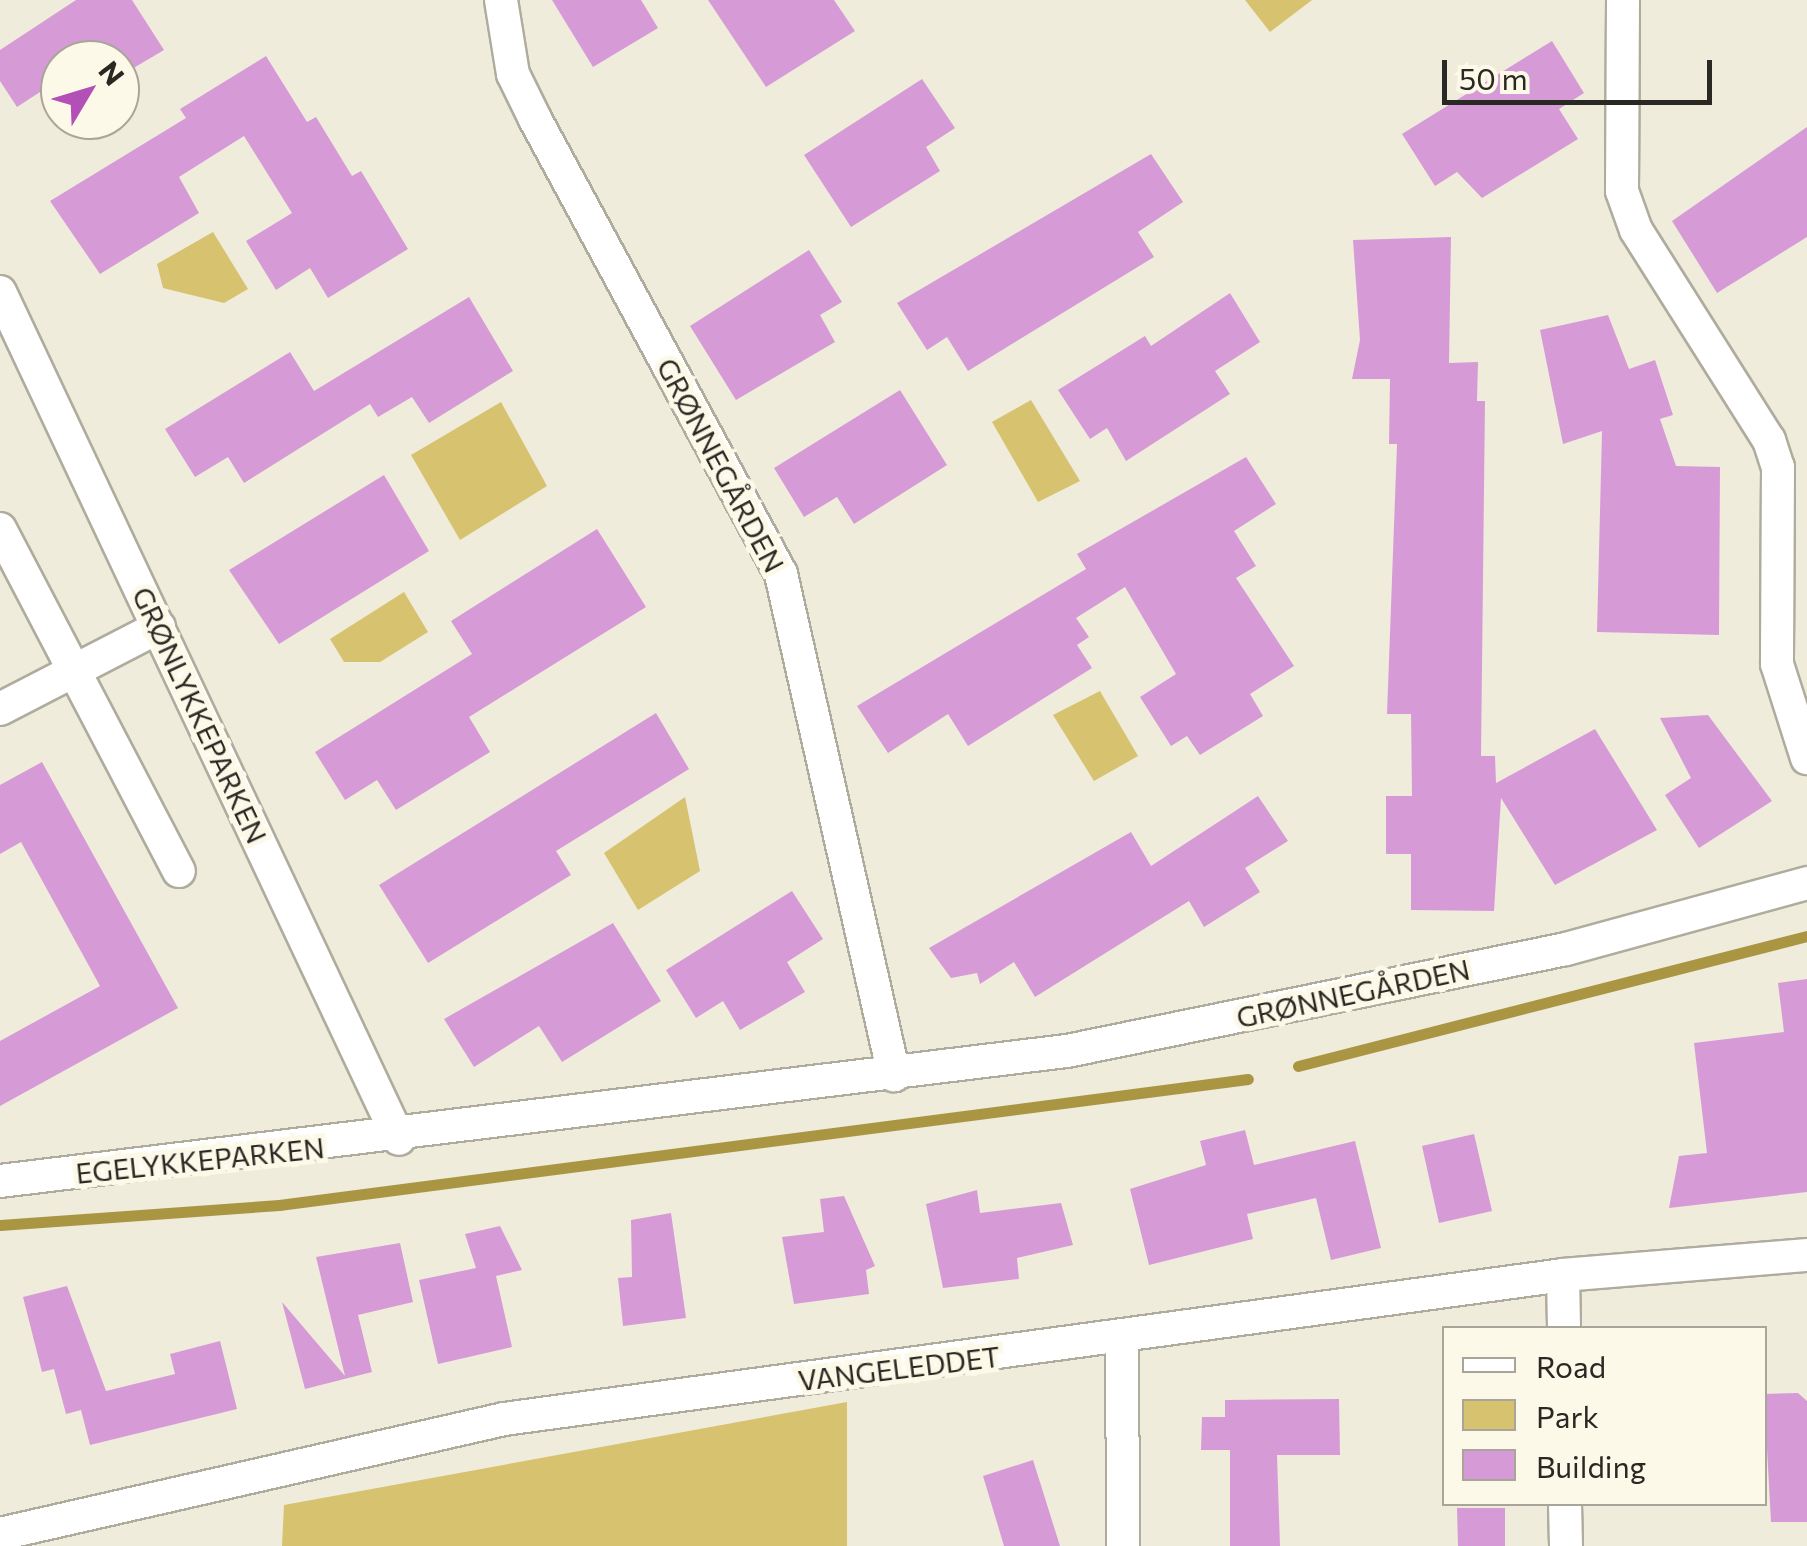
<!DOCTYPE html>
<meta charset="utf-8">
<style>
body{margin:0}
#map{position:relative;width:1807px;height:1546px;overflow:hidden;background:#efecdc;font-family:Commissioner,sans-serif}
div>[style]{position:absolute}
.green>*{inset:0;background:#d7c270}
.stream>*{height:11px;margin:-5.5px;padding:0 5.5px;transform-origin:5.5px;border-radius:5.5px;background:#aa9642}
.building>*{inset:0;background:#d69bd7}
.roads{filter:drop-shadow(2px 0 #b0ac9d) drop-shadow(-2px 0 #b0ac9d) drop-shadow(0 2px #b0ac9d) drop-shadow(0 -2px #b0ac9d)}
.street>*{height:32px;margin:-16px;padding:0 16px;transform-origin:16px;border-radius:16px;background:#fff}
span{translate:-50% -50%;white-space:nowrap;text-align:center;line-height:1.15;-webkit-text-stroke:10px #fdf9e9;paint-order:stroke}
.street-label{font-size:28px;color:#2a2823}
.legend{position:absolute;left:1442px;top:1326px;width:325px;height:180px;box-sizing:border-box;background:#fdf9e9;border:2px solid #a9a59a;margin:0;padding:12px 18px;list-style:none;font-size:30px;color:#2a2823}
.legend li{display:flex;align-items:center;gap:20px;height:50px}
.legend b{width:50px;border:2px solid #a9a59a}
.north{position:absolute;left:40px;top:40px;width:100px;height:100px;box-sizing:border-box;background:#fdf9e9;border:2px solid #a9a59a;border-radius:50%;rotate:52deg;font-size:28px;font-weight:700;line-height:40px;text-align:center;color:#2a2823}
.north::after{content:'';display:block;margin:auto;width:35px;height:45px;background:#b350b7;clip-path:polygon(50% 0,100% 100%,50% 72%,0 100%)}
.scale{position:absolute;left:1442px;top:60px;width:270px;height:45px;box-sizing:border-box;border:5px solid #2a2823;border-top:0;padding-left:12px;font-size:30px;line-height:35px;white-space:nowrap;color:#2a2823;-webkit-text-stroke:8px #fdf9e9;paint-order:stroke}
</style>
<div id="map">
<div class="green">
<i style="clip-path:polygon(1245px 0,1312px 0,1270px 32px)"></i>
<i style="clip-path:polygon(213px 232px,248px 289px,224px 303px,163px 288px,157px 264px)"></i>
<i style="clip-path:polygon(1031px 400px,1080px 481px,1038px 502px,992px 422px)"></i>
<i style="clip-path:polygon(501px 402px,547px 486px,460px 540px,411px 455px)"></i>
<i style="clip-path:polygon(404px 592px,428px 632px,380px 662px,344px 662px,330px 639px)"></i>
<i style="clip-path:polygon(1100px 691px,1138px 756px,1094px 781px,1053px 715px)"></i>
<i style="clip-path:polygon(685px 797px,700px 871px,638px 910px,604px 853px)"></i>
<i style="clip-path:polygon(847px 1402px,847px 1546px,282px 1546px,284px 1505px)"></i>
</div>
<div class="stream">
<i style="left:1298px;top:1066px;width:525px;rotate:-14.33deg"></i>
<i style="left:0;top:1225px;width:280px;rotate:-4.1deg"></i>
<i style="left:279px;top:1205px;width:977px;rotate:-7.41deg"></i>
</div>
<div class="building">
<i style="clip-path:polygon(76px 0,132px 0,164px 50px,120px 76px,120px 60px,60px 60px,60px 79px,17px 107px,0 81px,0 50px)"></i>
<i style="clip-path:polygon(552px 0,641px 0,658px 28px,593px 67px)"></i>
<i style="clip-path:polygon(708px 0,834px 0,855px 31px,766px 87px)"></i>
<i style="clip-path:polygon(1552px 41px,1584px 93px,1559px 109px,1578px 139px,1482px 198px,1457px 172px,1435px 186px,1402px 134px)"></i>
<i style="clip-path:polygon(266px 56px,307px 122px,316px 117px,352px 176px,361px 171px,408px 249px,328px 298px,310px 268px,276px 290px,246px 241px,292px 213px,244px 136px,179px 177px,199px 213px,100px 274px,50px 201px,186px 118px,180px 109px)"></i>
<i style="clip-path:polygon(922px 79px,955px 128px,926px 147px,940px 171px,851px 227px,804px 155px)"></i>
<i style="clip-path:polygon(1807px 127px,1807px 237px,1717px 293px,1672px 221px)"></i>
<i style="clip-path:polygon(1151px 154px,1183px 202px,1138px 232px,1154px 257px,968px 371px,947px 337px,927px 350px,897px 303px)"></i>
<i style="clip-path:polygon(1451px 237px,1449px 363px,1478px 362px,1477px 401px,1485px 401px,1481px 756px,1495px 756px,1496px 783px,1595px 729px,1657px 830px,1555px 885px,1501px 798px,1494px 911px,1411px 910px,1411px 854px,1386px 854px,1386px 796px,1412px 796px,1411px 714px,1387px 714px,1397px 444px,1389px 444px,1390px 379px,1352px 379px,1360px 340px,1353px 240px)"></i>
<i style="clip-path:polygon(809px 250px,842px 302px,820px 315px,835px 342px,736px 400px,690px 326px)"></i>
<i style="clip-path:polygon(1230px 293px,1260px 342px,1215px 371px,1230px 394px,1126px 461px,1107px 428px,1090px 439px,1058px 390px,1145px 336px,1151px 346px)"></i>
<i style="clip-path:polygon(469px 297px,513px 371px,429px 423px,412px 397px,378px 417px,370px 404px,244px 483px,228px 457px,195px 477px,165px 429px,290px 352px,314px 391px)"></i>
<i style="clip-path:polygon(1608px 315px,1629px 369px,1655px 360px,1673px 415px,1660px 419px,1676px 466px,1720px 467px,1719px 635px,1597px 632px,1602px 431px,1563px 444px,1540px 330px)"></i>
<i style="clip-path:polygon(900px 390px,947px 465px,854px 524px,837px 497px,804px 517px,774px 468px)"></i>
<i style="clip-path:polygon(1246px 457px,1276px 504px,1234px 531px,1256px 566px,1236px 578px,1294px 666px,1250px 694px,1263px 716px,1200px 755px,1187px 736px,1171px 746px,1140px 697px,1176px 674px,1125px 587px,1076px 618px,1089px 637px,1077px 645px,1092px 668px,968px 746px,948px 714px,888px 753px,857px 706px,1086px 569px,1077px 554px)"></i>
<i style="clip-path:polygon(384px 475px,429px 551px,279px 644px,229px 570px)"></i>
<i style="clip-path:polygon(597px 529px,646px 607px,469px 717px,490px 752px,396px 810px,377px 780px,345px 800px,315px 752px,472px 654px,451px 621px)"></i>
<i style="clip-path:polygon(656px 713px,689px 769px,556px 851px,571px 875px,428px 963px,379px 885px)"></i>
<i style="clip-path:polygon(1708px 715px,1772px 801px,1699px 848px,1665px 795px,1691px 778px,1660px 718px)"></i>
<i style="clip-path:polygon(42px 762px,178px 1008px,0 1106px,0 1041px,100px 986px,21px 842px,0 854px,0 785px)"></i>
<i style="clip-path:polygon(1258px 796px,1288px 841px,1245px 868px,1260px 892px,1204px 927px,1189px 901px,1035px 997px,1014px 962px,980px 984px,977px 973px,951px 978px,929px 948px,1131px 832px,1151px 866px)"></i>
<i style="clip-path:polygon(792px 891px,823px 939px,787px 962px,805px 992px,740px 1030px,723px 1001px,696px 1018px,666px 970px)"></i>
<i style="clip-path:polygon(613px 923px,661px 1001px,562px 1062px,539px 1026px,474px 1067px,444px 1019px)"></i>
<i style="clip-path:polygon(1807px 979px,1807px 1192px,1669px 1208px,1679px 1156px,1707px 1153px,1694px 1043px,1784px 1032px,1778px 983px)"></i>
<i style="clip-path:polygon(1245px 1130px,1254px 1165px,1355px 1141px,1381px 1248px,1331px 1260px,1316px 1198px,1247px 1214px,1253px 1239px,1149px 1265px,1130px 1189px,1206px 1165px,1200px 1141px)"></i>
<i style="clip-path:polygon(1474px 1134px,1492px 1211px,1439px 1223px,1422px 1146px)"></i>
<i style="clip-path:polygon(977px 1190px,980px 1213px,1061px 1203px,1073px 1245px,1017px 1258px,1019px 1279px,943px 1288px,926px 1204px)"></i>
<i style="clip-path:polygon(844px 1196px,875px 1266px,866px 1270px,869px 1294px,794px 1304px,782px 1237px,824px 1232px,820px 1199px)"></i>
<i style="clip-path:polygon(671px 1213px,686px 1318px,623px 1326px,618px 1278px,632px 1277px,631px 1220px)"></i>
<i style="clip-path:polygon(500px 1226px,522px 1270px,496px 1276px,512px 1347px,438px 1364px,419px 1280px,476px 1268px,465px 1234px)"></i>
<i style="clip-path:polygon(400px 1243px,413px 1302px,358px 1315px,372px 1372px,305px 1389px,282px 1302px,345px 1376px,316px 1257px)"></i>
<i style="clip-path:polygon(67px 1286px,106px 1391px,175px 1374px,170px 1354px,220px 1341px,237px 1409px,90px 1445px,81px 1410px,66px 1414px,54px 1369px,42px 1372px,23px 1297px)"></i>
<i style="clip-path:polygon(1798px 1393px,1807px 1401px,1807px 1522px,1771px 1522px,1764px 1394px)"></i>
<i style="clip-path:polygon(1339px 1399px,1340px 1455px,1277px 1455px,1280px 1546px,1230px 1546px,1230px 1450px,1201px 1450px,1202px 1417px,1225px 1417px,1225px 1400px)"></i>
<i style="clip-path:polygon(1033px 1460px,1060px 1546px,1004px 1546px,983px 1476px)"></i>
<i style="clip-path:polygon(1457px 1508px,1505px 1508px,1505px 1546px,1458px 1546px)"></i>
</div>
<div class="roads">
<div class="street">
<i style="left:501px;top:0;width:75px;rotate:80.8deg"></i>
<i style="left:513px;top:74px;width:50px;rotate:63.9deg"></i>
<i style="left:535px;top:119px;width:517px;rotate:61.6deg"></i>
<i style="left:781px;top:574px;width:514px;rotate:77.29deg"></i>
<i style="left:1623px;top:0;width:191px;rotate:90.3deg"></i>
<i style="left:1622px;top:191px;width:41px;rotate:70.3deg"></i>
<i style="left:1636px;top:230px;width:249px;rotate:57.7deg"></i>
<i style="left:1769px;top:440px;width:28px;rotate:72deg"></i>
<i style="left:1778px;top:467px;width:197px;rotate:90.3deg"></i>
<i style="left:1777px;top:664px;width:99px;rotate:72.3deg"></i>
<i style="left:0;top:292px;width:936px;rotate:64.78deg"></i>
<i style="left:0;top:529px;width:386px;rotate:62.4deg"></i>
<i style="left:0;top:709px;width:179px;rotate:-27.3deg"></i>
<i style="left:0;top:1181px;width:1075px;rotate:-6.95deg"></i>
<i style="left:1067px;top:1051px;width:509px;rotate:-11.55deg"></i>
<i style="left:1566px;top:949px;width:250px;rotate:-15.3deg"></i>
<i style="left:1563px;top:1275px;width:53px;rotate:88.9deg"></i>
<i style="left:1122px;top:1339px;width:207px;rotate:89.7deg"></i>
<i style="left:1565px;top:1504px;width:42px;rotate:88.6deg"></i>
<i style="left:0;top:1534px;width:517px;rotate:-12.85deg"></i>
<i style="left:504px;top:1419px;width:1069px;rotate:-7.74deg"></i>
<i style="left:1563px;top:1275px;width:245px;rotate:-4.7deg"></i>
</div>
</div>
<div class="street-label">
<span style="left:721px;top:465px;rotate:62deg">GRØNNEGÅRDEN</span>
<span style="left:200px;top:715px;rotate:65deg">GRØNLYKKEPARKEN</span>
<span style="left:1353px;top:993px;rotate:-12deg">GRØNNEGÅRDEN</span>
<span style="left:200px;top:1160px;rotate:-6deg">EGELYKKEPARKEN</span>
<span style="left:899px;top:1368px;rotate:-7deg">VANGELEDDET</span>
</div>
<ul class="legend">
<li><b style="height:12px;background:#fff"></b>Road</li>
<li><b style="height:28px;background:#d7c270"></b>Park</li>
<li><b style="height:28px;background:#d69bd7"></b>Building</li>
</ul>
<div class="north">N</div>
<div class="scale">50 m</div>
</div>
